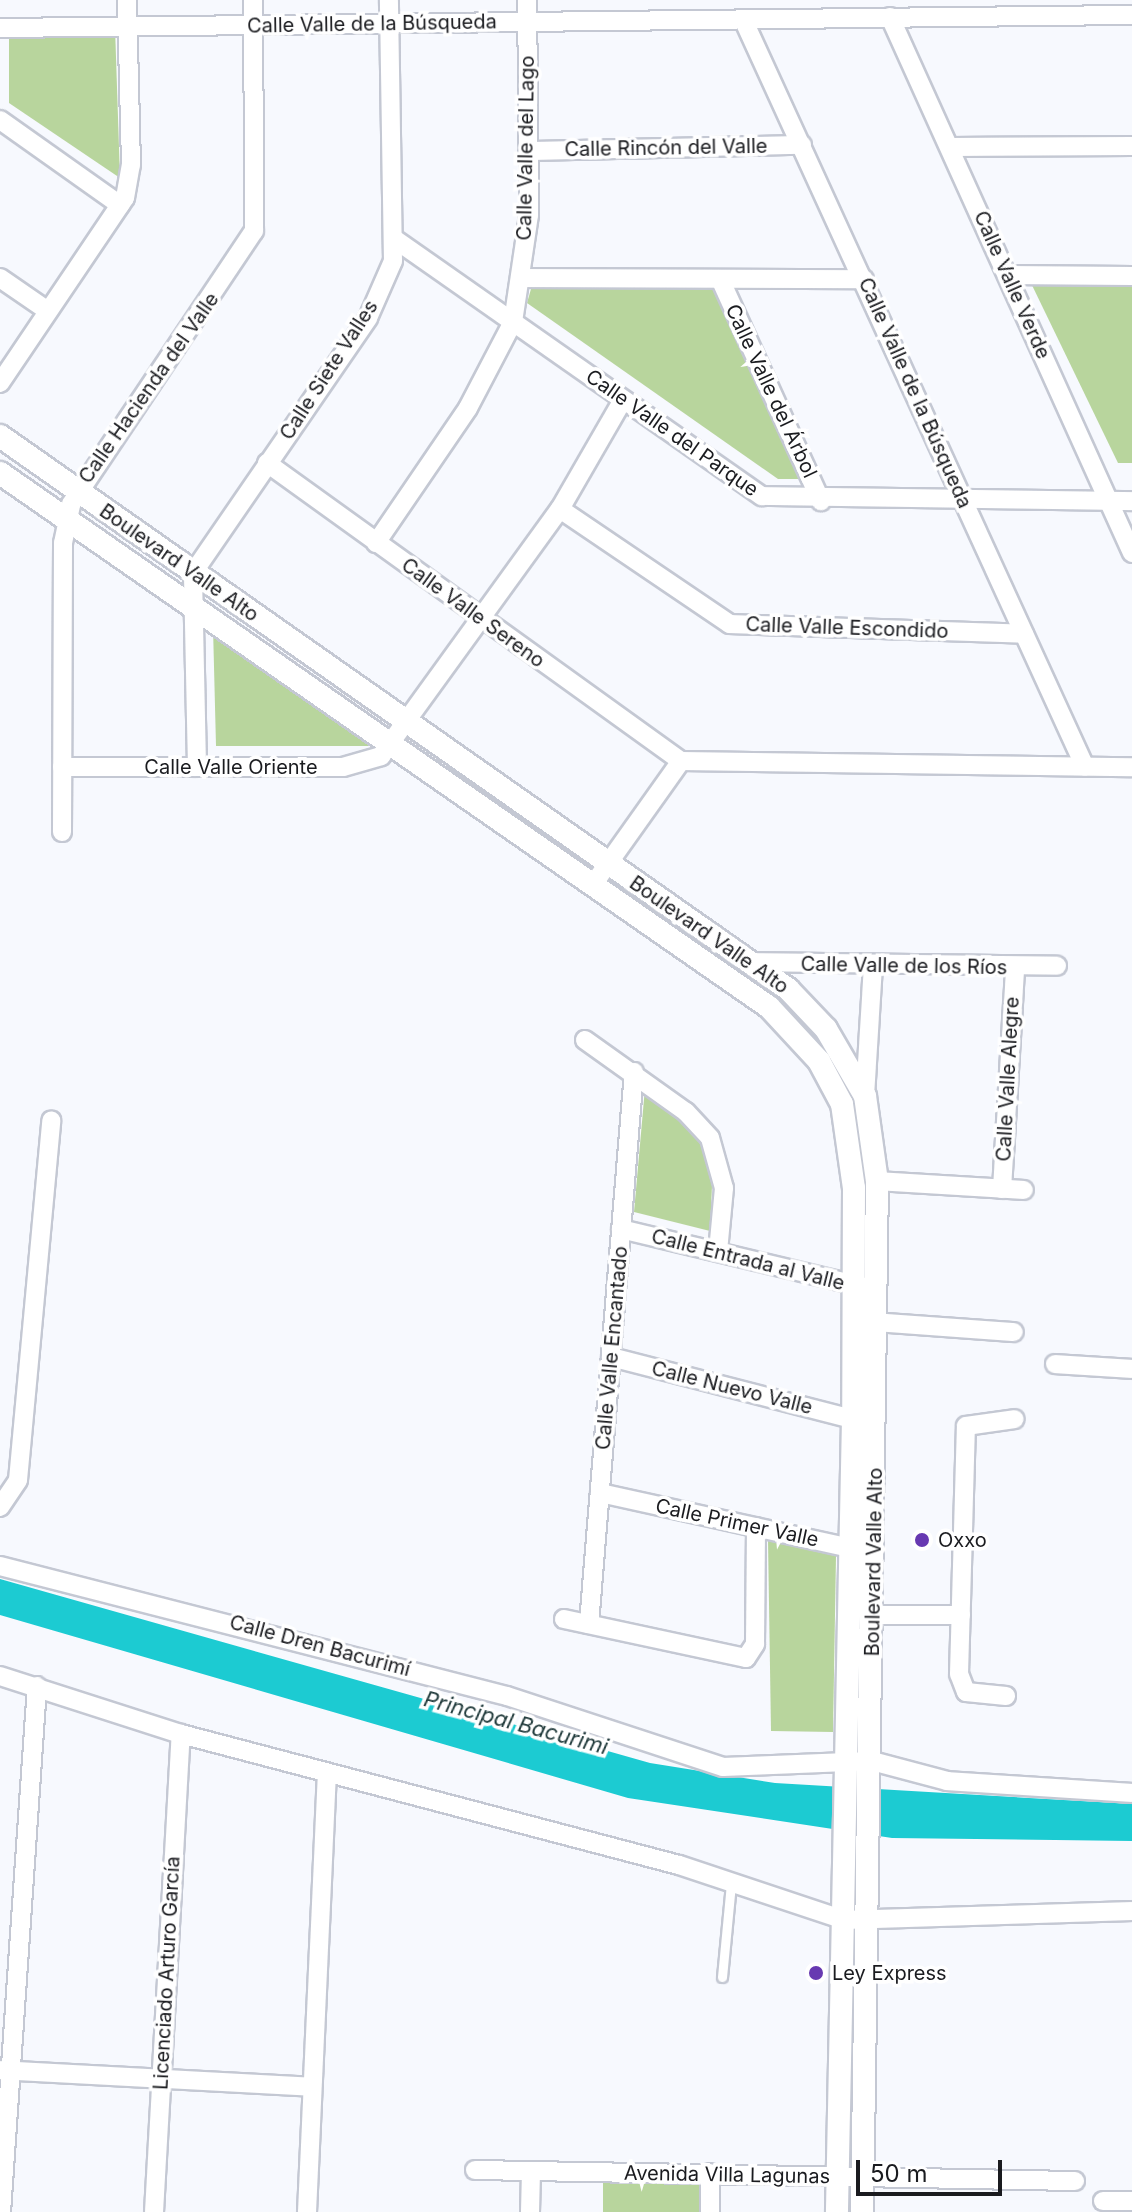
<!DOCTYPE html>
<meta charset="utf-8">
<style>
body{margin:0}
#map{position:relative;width:1132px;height:2212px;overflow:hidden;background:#f7f9fe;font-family:Inter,sans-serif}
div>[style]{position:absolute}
.green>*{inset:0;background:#b8d59d}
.water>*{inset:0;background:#1ccbd2}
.roads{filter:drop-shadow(2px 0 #c4c8d3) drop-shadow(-2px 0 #c4c8d3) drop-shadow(0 2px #c4c8d3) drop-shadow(0 -2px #c4c8d3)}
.service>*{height:9px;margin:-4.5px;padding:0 4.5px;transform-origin:4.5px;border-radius:4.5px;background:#fff}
.minor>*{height:18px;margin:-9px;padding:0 9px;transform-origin:9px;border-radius:9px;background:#fff}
.tertiary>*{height:22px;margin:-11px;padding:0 11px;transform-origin:11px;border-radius:11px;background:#fff}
.dots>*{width:22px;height:22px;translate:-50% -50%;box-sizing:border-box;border:4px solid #fff;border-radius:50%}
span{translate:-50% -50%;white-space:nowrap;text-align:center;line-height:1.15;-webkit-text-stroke:7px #fff;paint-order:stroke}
.street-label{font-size:20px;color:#1a1b1f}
.poi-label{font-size:20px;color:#1a1b1f}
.left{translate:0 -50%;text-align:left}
.water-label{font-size:22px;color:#1f393a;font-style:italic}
.scale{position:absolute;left:856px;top:2160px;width:146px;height:36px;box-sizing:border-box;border:4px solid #1a1b1f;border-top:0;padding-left:10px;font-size:24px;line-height:28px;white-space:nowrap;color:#1a1b1f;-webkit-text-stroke:6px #fff;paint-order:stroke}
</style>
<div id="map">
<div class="green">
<i style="clip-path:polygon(115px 27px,120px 178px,9px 103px,9px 30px)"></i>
<i style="clip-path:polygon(711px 279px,799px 479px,778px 479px,527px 303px,533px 282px)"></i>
<i style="clip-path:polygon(1029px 279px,1132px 279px,1132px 463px,1118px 463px)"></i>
<i style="clip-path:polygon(213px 627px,384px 746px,216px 746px)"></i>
<i style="clip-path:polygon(645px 1088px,682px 1114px,703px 1147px,712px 1186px,710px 1231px,634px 1212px)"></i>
<i style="clip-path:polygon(768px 1540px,836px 1556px,833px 1732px,771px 1731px)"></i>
<i style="clip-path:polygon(603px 2178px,700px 2179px,699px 2212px,603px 2212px)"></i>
</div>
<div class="water">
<i style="clip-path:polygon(0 1579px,650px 1763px,775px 1783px,1132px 1804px,1132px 1841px,892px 1838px,628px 1798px,0 1615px)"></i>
</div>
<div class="roads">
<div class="service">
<i style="left:722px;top:1977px;width:94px;rotate:-84.5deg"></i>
</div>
<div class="minor">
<i style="left:890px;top:17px;width:588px;rotate:65.7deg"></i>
<i style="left:743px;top:19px;width:822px;rotate:65.43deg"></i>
<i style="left:0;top:28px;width:1132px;rotate:-0.66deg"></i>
<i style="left:0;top:120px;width:147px;rotate:35.3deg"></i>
<i style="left:952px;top:147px;width:180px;rotate:-0.3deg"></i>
<i style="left:530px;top:151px;width:272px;rotate:-1.3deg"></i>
<i style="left:396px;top:240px;width:447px;rotate:35deg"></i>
<i style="left:762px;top:496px;width:370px;rotate:0.8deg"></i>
<i style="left:1007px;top:275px;width:125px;rotate:0.5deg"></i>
<i style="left:0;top:278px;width:58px;rotate:34.5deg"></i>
<i style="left:522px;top:278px;width:342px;rotate:0.2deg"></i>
<i style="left:721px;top:281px;width:242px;rotate:65.6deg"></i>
<i style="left:0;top:383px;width:223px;rotate:-56deg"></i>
<i style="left:125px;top:198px;width:34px;rotate:-80deg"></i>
<i style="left:131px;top:165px;width:165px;rotate:-91.4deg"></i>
<i style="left:267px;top:463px;width:510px;rotate:35.75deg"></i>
<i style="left:681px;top:761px;width:451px;rotate:0.8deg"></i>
<i style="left:560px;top:509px;width:205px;rotate:34.1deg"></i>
<i style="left:730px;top:624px;width:294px;rotate:1.9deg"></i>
<i style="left:376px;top:543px;width:163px;rotate:-55.7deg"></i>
<i style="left:468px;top:408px;width:97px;rotate:-62.4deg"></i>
<i style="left:513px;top:322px;width:108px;rotate:-81.5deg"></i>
<i style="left:529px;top:215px;width:215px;rotate:-90.5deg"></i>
<i style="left:62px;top:767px;width:281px"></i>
<i style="left:343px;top:767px;width:40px;rotate:-16deg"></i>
<i style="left:381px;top:756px;width:305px;rotate:-54.1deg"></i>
<i style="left:560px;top:509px;width:126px;rotate:-60deg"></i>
<i style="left:197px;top:767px;width:194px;rotate:-91.2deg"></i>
<i style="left:193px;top:573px;width:309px;rotate:-55.5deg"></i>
<i style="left:368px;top:318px;width:62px;rotate:-66.3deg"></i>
<i style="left:393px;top:261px;width:261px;rotate:-90.9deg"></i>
<i style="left:62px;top:832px;width:289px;rotate:-89.8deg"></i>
<i style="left:63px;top:543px;width:40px;rotate:-78deg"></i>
<i style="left:71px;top:504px;width:329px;rotate:-56.2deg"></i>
<i style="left:254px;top:231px;width:231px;rotate:-90.2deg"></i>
<i style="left:595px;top:882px;width:148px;rotate:-54.6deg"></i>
<i style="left:750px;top:962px;width:307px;rotate:0.7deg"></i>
<i style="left:585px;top:1040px;width:124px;rotate:35.5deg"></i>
<i style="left:686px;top:1112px;width:35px;rotate:47deg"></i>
<i style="left:710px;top:1138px;width:52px;rotate:74.4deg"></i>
<i style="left:724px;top:1188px;width:64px;rotate:95.4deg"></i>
<i style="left:865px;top:1096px;width:130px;rotate:-86.5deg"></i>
<i style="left:877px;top:1181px;width:147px;rotate:3.5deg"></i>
<i style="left:1002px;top:1189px;width:220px;rotate:-86.6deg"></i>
<i style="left:621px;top:1229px;width:251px;rotate:13.4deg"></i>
<i style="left:874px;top:1322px;width:140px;rotate:4.1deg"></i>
<i style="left:611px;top:1357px;width:250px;rotate:14.4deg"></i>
<i style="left:1055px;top:1364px;width:77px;rotate:3.7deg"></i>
<i style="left:600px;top:1493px;width:270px;rotate:12.4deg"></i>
<i style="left:0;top:1507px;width:32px;rotate:-56deg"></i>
<i style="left:18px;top:1480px;width:361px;rotate:-84.7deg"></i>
<i style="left:0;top:1566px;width:523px;rotate:14.38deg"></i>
<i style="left:507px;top:1696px;width:227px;rotate:18.2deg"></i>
<i style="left:723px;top:1767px;width:149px;rotate:-2.3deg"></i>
<i style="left:872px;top:1761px;width:78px;rotate:14.9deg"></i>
<i style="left:947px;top:1781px;width:185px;rotate:3.7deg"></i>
<i style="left:873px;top:1615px;width:88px"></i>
<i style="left:564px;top:1619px;width:186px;rotate:12.1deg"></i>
<i style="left:746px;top:1658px;width:17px;rotate:-57deg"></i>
<i style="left:755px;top:1644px;width:117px;rotate:-89.5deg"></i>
<i style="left:589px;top:1624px;width:554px;rotate:-85.34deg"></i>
<i style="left:0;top:1676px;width:190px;rotate:17.8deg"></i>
<i style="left:181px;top:1734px;width:515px;rotate:14.74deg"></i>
<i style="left:679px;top:1865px;width:174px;rotate:18.4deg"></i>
<i style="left:844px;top:1920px;width:288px;rotate:-1.8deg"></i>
<i style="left:1006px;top:1696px;width:40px;rotate:-174.3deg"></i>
<i style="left:966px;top:1692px;width:19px;rotate:-111deg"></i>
<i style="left:959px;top:1674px;width:248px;rotate:-88.4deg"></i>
<i style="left:966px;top:1426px;width:49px;rotate:-8.1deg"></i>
<i style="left:0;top:2070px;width:312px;rotate:3.1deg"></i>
<i style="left:475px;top:2170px;width:600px;rotate:1.05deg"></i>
<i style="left:1103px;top:2201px;width:29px"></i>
<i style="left:1px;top:2212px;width:527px;rotate:-86.08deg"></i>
<i style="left:154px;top:2212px;width:479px;rotate:-86.8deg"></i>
<i style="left:307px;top:2212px;width:439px;rotate:-87.4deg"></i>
<i style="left:530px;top:2212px;width:41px;rotate:-88.6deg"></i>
<i style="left:710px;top:2212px;width:39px;rotate:-90deg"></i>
</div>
<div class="tertiary">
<i style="left:0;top:436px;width:963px;rotate:35.06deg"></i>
<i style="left:788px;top:989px;width:55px;rotate:46.5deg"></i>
<i style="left:826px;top:1029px;width:78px;rotate:59.8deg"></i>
<i style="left:865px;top:1096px;width:86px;rotate:82deg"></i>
<i style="left:877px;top:1181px;width:1031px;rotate:90.83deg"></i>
<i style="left:0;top:473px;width:936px;rotate:34.78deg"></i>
<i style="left:769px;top:1007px;width:74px;rotate:47.2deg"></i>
<i style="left:819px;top:1061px;width:49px;rotate:61.9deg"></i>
<i style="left:842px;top:1104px;width:85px;rotate:81.9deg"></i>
<i style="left:854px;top:1188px;width:231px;rotate:90.2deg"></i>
<i style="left:853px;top:1419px;width:793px;rotate:91.16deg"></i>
</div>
</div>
<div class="dots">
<i style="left:922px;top:1540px;background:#6739b1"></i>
<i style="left:816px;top:1973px;background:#6739b1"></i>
</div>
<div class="street-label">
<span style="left:372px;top:24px;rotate:-1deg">Calle Valle de la Búsqueda</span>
<span style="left:526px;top:148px;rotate:-89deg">Calle Valle del Lago</span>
<span style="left:666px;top:148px;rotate:-1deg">Calle Rincón del Valle</span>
<span style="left:1012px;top:285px;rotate:66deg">Calle Valle Verde</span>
<span style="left:329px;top:370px;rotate:-57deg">Calle Siete Valles</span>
<span style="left:149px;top:388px;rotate:-55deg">Calle Hacienda del Valle</span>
<span style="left:771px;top:391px;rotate:65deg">Calle Valle del Árbol</span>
<span style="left:915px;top:393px;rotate:66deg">Calle Valle de la Búsqueda</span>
<span style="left:672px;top:433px;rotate:35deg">Calle Valle del Parque</span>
<span style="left:179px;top:563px;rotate:35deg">Boulevard Valle Alto</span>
<span style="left:473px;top:613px;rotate:36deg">Calle Valle Sereno</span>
<span style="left:847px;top:628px;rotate:2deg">Calle Valle Escondido</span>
<span style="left:231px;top:767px">Calle Valle Oriente</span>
<span style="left:709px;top:935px;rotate:35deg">Boulevard Valle Alto</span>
<span style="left:904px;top:966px;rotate:1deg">Calle Valle de los Ríos</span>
<span style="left:1008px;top:1079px;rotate:-87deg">Calle Valle Alegre</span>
<span style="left:748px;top:1260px;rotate:14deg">Calle Entrada al Valle</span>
<span style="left:612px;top:1348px;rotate:-85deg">Calle Valle Encantado</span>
<span style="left:732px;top:1388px;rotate:14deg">Calle Nuevo Valle</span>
<span style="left:737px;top:1523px;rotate:12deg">Calle Primer Valle</span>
<span style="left:874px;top:1562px;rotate:-89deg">Boulevard Valle Alto</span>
<span style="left:320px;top:1646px;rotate:15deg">Calle Dren Bacurimí</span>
<span style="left:167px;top:1973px;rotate:-87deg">Licenciado Arturo García</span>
<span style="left:727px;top:2175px;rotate:1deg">Avenida Villa Lagunas</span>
</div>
<div class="poi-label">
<span class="left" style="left:938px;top:1540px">Oxxo</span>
<span class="left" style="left:832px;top:1973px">Ley Express</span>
</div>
<div class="water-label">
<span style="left:516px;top:1723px;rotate:15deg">Principal Bacurimi</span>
</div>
<div class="scale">50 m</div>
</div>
